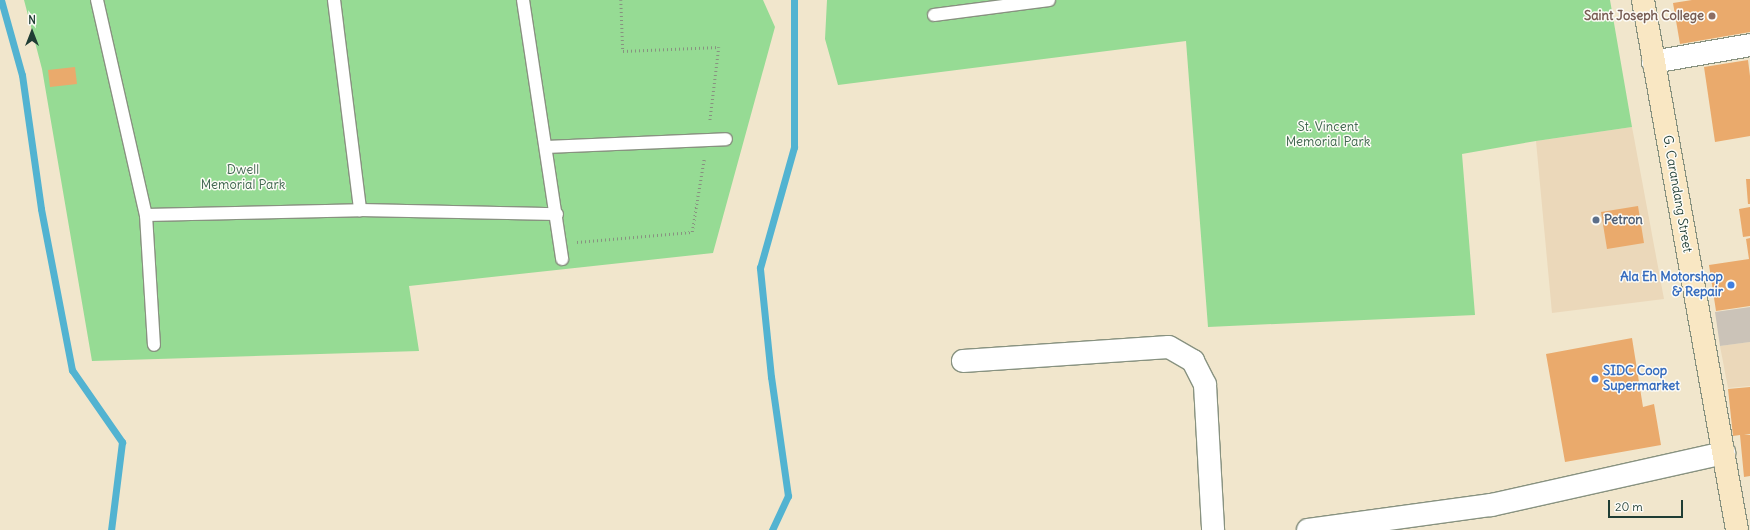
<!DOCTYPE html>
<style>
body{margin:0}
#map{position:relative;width:1750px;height:530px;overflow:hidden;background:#f1e6cc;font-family:Delius,sans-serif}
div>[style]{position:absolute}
.built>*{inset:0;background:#ebd8ba}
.industrial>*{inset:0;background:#cbc3b8}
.green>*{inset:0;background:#96db94}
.stream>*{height:7px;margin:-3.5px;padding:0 3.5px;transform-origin:3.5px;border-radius:3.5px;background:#52b3d1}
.building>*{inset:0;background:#eaaa6c}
.path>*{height:2.5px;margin-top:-1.25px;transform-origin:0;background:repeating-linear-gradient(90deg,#889280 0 1px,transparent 0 4px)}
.roads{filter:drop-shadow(1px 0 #889280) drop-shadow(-1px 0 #889280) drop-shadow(0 1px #889280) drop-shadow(0 -1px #889280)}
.lane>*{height:12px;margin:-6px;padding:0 6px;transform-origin:6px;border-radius:6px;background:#fff}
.street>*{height:22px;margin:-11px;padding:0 11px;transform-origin:11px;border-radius:11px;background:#fff}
.secondary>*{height:22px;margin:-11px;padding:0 11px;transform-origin:11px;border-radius:11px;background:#f9e7c3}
.dots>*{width:11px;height:11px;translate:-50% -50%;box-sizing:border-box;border:2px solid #fdfcf7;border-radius:50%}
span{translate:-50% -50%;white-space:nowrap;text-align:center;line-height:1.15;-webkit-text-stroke:3px #fdfcf7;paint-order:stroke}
.education-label{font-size:13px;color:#785e54;font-weight:700}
.right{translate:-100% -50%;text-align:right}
.park-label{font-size:13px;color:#3d644c}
.street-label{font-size:13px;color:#1f3d34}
.service-label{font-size:13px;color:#4e5e75;font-weight:700}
.left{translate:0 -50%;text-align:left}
.shop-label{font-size:13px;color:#366cbe;font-weight:700}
.north{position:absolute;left:12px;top:12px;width:40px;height:40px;-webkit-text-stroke:3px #fdfcf7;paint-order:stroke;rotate:0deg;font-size:11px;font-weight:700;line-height:16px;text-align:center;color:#1f3d34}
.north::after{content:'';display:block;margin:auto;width:14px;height:18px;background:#1f3d34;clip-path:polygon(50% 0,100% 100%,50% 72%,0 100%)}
.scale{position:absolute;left:1608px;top:500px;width:75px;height:18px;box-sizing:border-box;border:2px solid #1f3d34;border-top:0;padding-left:5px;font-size:12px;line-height:14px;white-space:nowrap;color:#1f3d34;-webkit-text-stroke:3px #fdfcf7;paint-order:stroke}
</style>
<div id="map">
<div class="built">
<i style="clip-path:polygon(1632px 127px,1664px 299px,1552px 313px,1536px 141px)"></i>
<i style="clip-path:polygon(1750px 342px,1750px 386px,1728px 388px,1720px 346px)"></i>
</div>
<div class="industrial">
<i style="clip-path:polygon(1750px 307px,1750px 342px,1720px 346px,1715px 312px)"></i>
</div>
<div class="green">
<i style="clip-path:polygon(24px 0,763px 0,775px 27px,713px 253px,409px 286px,419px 351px,92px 361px,42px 69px)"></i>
<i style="clip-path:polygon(827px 0,1610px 0,1632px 127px,1536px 141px,1462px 154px,1475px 315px,1208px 327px,1186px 41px,838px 85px,825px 39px)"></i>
</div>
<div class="stream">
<i style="left:1px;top:0;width:78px;rotate:74.4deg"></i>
<i style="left:22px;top:75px;width:135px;rotate:81.9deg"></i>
<i style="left:41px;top:209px;width:164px;rotate:79.1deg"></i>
<i style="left:72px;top:370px;width:88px;rotate:55.2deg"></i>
<i style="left:122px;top:442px;width:89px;rotate:97.1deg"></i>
<i style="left:772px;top:530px;width:38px;rotate:-65deg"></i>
<i style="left:788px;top:496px;width:120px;rotate:-98.1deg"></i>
<i style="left:771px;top:377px;width:110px;rotate:-95.8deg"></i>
<i style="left:760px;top:268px;width:126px;rotate:-74.3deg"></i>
<i style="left:794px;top:147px;width:147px;rotate:-90deg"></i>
</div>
<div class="building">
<i style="clip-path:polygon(1692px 0,1750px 0,1750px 32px,1680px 44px,1673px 3px)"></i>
<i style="clip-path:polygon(1748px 60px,1750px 76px,1750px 136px,1715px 142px,1704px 67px)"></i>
<i style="clip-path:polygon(75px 67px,77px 84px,50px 87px,48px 70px)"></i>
<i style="clip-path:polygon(1746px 179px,1750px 179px,1750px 204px,1748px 204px)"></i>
<i style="clip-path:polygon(1638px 206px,1644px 243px,1607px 249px,1601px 212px)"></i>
<i style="clip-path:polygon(1750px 207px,1750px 236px,1743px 237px,1739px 209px)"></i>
<i style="clip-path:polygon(1750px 238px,1750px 306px,1716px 311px,1709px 265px,1749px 259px,1746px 239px)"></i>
<i style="clip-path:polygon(1632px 338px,1643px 407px,1654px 404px,1661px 445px,1565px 462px,1546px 354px)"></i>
<i style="clip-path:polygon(1750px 387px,1750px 434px,1744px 435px,1750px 435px,1750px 476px,1744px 477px,1740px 435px,1733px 436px,1728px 389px)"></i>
</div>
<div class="path">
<i style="left:621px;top:0;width:51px;rotate:87.8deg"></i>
<i style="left:623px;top:51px;width:96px;rotate:-2.4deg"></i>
<i style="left:719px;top:47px;width:75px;rotate:96.9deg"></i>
<i style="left:577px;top:242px;width:115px;rotate:-5deg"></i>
<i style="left:692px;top:232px;width:74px;rotate:-80.7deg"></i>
</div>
<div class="roads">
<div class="lane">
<i style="left:97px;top:0;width:221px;rotate:77.2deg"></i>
<i style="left:146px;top:215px;width:130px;rotate:86.5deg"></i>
<i style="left:334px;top:0;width:212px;rotate:82.9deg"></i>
<i style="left:523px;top:0;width:262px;rotate:81.4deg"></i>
<i style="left:934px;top:15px;width:116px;rotate:-7.4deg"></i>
<i style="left:546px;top:147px;width:180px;rotate:-2.5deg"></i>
<i style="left:146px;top:215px;width:214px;rotate:-1.3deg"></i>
<i style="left:360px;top:210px;width:197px;rotate:1.2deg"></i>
</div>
<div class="street">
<i style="left:1653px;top:62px;width:98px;rotate:-9.9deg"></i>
<i style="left:963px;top:361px;width:206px;rotate:-3.9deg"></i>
<i style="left:1169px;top:347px;width:28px;rotate:30deg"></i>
<i style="left:1193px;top:361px;width:27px;rotate:63deg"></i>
<i style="left:1205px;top:385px;width:145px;rotate:86.8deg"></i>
<i style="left:1308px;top:530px;width:185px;rotate:-7.8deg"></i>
<i style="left:1491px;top:505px;width:239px;rotate:-12.6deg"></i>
</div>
<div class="secondary">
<i style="left:1643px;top:0;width:538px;rotate:79.94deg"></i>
</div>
</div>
<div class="dots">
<i style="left:1712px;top:16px;background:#8d6e63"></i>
<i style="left:1596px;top:220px;background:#5c6f8a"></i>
<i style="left:1731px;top:285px;background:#3f7fe0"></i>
<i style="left:1595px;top:379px;background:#3f7fe0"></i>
</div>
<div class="education-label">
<span class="right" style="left:1704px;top:16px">Saint Joseph College</span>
</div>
<div class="park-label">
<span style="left:1328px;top:135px">St. Vincent<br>Memorial Park</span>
<span style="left:243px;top:178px">Dwell<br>Memorial Park</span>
</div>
<div class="street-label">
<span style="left:1677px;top:194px;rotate:80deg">G. Carandang Street</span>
</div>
<div class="service-label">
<span class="left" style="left:1604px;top:220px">Petron</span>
</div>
<div class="shop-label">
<span class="right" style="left:1723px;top:285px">Ala Eh Motorshop<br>&amp; Repair</span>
<span class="left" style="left:1603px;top:379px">SIDC Coop<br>Supermarket</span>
</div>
<div class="north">N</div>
<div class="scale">20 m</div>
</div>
